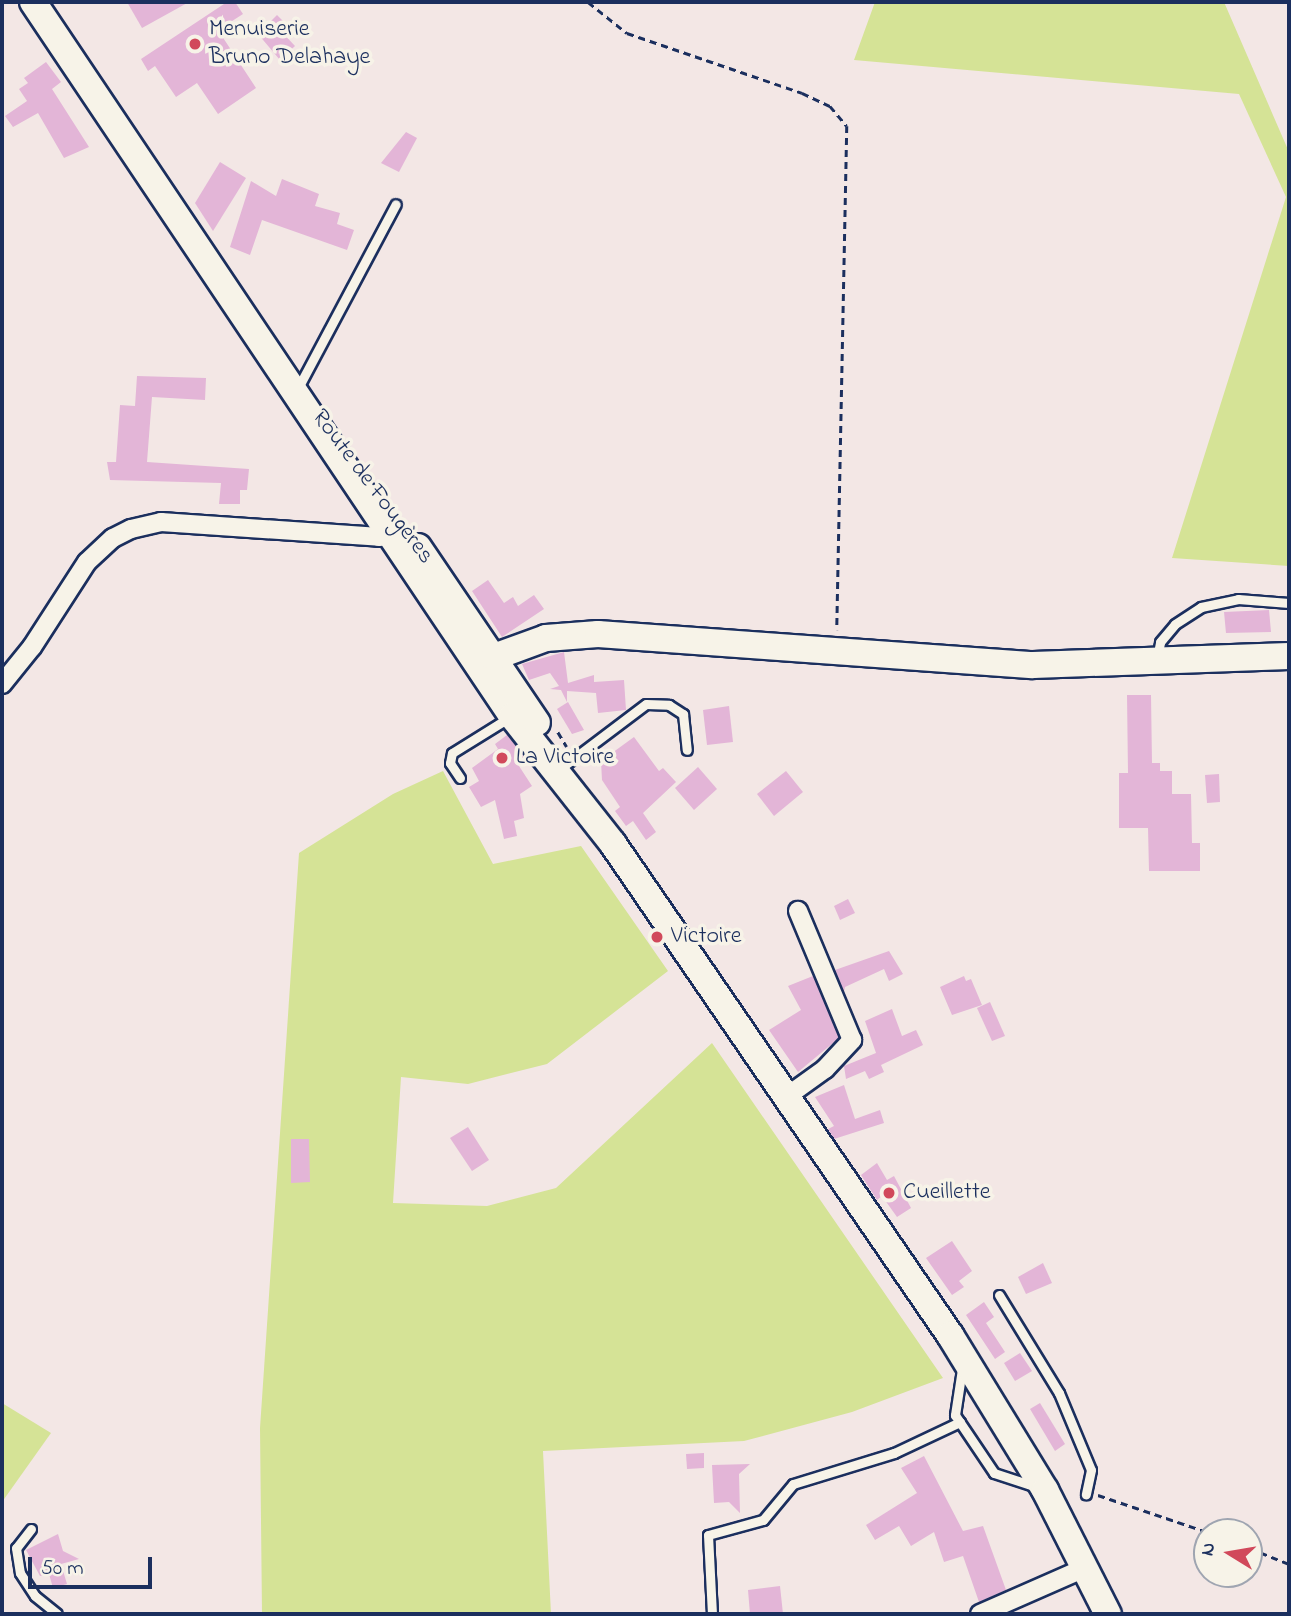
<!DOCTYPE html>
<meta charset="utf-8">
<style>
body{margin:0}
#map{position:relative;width:1291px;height:1616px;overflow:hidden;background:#f3e7e5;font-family:"Indie Flower",sans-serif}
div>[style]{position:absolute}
.green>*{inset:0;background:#d5e396}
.building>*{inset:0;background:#e3b5d7}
.path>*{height:2.5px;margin-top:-1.25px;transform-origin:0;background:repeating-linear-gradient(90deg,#1b2f5e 0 7px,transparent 0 12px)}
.roads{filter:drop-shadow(2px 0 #1b2f5e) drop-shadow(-2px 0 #1b2f5e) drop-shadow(0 2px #1b2f5e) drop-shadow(0 -2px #1b2f5e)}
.lane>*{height:9px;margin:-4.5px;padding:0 4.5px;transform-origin:4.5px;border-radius:4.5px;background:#f7f3e8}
.street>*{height:18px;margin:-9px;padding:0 9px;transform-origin:9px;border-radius:9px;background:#f7f3e8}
.secondary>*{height:26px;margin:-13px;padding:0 13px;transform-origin:13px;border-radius:13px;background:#f7f3e8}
.dots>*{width:19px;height:19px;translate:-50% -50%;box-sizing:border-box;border:4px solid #f7f3e8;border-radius:50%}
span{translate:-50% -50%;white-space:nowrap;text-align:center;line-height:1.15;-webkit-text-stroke:7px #f7f3e8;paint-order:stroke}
.poi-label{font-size:24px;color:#1b2f5e}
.left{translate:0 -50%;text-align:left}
.street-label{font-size:24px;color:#1b2f5e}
.frame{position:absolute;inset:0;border:4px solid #1b2f5e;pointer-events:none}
.north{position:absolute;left:1193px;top:1518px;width:70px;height:70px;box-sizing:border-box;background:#f7f3e8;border:2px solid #9fa5b1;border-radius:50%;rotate:281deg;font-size:19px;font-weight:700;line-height:28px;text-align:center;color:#1b2f5e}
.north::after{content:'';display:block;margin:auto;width:24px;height:32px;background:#d1495b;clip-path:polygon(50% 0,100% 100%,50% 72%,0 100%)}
.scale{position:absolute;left:28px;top:1557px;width:124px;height:32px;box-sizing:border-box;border:4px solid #1b2f5e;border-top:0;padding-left:9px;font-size:21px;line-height:24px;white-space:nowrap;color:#1b2f5e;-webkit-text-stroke:5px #f7f3e8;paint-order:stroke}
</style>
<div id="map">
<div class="green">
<i style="clip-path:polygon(875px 2px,1224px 2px,1289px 152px,1289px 566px,1172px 558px,1286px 197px,1239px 94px,854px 60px)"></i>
<i style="clip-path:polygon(443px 771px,493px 864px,581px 846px,668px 971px,547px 1064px,468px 1084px,401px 1077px,393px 1203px,487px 1206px,556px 1188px,712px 1043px,943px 1378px,852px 1412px,744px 1441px,543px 1451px,551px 1614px,262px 1614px,260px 1428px,299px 853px,393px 794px)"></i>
<i style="clip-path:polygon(2px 1403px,51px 1433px,2px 1502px)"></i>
</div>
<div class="building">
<i style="clip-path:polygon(127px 2px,189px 2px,142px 28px)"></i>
<i style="clip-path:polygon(227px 2px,235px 2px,243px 14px,218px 30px,256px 88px,218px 114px,197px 83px,176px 97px,155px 66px,148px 71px,141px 59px)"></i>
<i style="clip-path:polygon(277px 15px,286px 24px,280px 30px,295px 46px,280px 60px,258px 34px)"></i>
<i style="clip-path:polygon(46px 62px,61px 82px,52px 89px,89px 147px,64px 158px,38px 113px,13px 127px,5px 116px,27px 101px,19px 89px,28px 83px,24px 78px)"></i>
<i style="clip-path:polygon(406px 132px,417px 138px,399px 172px,381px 163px)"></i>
<i style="clip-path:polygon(220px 162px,246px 178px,213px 231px,195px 203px)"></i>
<i style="clip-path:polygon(282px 179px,319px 194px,315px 206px,340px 213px,337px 224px,354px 230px,347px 250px,262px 220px,250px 255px,230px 247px,251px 181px,276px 196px)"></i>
<i style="clip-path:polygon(137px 376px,206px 378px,205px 400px,152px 397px,147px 462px,249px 469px,247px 490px,240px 490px,240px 504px,219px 504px,221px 483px,110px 480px,107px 462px,116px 462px,120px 405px,135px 406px)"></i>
<i style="clip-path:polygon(488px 580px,504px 603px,513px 597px,518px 606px,534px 595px,544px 609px,502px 637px,472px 591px)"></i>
<i style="clip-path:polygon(1269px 610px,1271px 632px,1226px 633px,1224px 612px)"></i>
<i style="clip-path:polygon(564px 652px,568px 683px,594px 675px,594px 682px,624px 680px,626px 710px,598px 713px,596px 693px,567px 691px,567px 702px,561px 690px,550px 689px,559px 686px,550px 673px,529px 680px,522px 664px)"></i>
<i style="clip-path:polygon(1127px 695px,1151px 695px,1152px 763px,1160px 763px,1160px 771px,1172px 771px,1172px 794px,1191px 794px,1192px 843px,1200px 843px,1200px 871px,1149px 871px,1148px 828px,1119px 828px,1119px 773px,1128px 773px)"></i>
<i style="clip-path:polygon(568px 702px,584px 730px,572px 734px,557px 709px)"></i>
<i style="clip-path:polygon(729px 706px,733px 742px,707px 745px,703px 710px)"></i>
<i style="clip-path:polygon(507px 735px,528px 761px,519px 766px,532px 786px,520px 794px,524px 818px,514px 821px,517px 836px,504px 839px,495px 800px,481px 807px,469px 787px,479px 781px,472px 768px,498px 749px,495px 744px)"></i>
<i style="clip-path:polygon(634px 737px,659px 771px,663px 768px,676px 782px,643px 813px,656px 832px,646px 840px,633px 821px,626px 826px,615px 811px,620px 807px,602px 780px,601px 761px)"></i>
<i style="clip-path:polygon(698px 767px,717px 789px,694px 810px,675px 788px)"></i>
<i style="clip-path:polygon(786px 771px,803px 792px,774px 816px,757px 794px)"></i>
<i style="clip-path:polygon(1219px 774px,1220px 802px,1207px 803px,1205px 775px)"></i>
<i style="clip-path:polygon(848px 899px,855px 913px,840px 920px,834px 906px)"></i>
<i style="clip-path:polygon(889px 951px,903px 974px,889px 981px,884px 969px,845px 987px,844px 992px,835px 970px)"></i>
<i style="clip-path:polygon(813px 976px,839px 1038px,798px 1072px,769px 1030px,801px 1010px,788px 986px)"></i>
<i style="clip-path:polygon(964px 976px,966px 981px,971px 979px,982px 1005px,952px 1015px,940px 987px)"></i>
<i style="clip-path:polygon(990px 1002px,1005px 1036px,992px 1041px,977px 1008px)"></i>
<i style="clip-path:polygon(892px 1009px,902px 1036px,916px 1030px,923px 1045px,881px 1065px,884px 1072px,869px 1079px,865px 1071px,846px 1079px,844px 1066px,876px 1053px,865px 1021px)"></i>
<i style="clip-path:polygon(844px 1085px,855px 1119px,880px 1110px,884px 1123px,834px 1139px,828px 1129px,834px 1126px,815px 1097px)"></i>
<i style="clip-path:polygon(468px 1127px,489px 1160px,472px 1171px,450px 1138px)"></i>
<i style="clip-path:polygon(291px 1139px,309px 1139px,310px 1182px,291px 1183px)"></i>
<i style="clip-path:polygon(877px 1163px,887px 1180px,894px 1176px,911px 1208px,897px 1217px,882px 1196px,877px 1200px,861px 1175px)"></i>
<i style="clip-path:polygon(952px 1241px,972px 1271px,959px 1281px,964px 1287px,952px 1295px,926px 1258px)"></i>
<i style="clip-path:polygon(1043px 1263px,1052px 1283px,1026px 1294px,1018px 1277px)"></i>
<i style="clip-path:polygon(984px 1302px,994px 1317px,986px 1323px,1005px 1352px,995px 1359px,966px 1315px)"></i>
<i style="clip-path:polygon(1020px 1353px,1032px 1371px,1015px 1381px,1004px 1363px)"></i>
<i style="clip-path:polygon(1040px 1403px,1065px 1444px,1055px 1451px,1030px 1409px)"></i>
<i style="clip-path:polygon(704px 1453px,704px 1468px,687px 1469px,686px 1454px)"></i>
<i style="clip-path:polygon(924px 1456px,963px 1531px,983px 1526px,1006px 1590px,979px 1602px,963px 1556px,944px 1562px,934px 1532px,911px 1546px,899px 1526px,875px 1540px,866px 1525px,917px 1493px,901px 1468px)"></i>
<i style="clip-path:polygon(750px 1464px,739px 1474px,740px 1513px,729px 1502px,714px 1503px,712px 1465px)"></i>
<i style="clip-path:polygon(58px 1534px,63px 1551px,79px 1559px,61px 1564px,67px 1584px,53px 1588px,49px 1574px,40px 1576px,26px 1550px)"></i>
<i style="clip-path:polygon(780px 1586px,783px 1614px,750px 1614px,748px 1590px)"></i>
</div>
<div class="path">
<i style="left:588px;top:2px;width:50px;rotate:38.5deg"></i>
<i style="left:627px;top:33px;width:185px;rotate:18.9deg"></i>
<i style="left:802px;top:93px;width:31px;rotate:25deg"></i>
<i style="left:830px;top:106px;width:26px;rotate:50deg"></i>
<i style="left:847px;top:126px;width:504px;rotate:91.14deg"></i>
<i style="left:558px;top:732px;width:17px;rotate:59deg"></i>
<i style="left:1098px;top:1495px;width:115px;rotate:18.7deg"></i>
<i style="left:1249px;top:1548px;width:43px;rotate:21.8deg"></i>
</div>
<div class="roads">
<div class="lane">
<i style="left:298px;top:388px;width:208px;rotate:-62deg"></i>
<i style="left:1157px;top:658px;width:16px;rotate:-79deg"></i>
<i style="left:1160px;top:642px;width:23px;rotate:-50deg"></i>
<i style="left:1175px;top:624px;width:31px;rotate:-33deg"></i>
<i style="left:1201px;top:607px;width:38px;rotate:-12deg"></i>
<i style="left:1238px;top:599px;width:51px;rotate:4.5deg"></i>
<i style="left:565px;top:765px;width:101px;rotate:-37deg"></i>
<i style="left:646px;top:704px;width:23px;rotate:2deg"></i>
<i style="left:669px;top:705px;width:17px;rotate:33deg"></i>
<i style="left:683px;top:714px;width:36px;rotate:84deg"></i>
<i style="left:460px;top:778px;width:18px;rotate:-124deg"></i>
<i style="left:450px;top:763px;width:10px;rotate:-79deg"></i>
<i style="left:452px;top:753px;width:68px;rotate:-31.8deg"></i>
<i style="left:999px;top:1295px;width:115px;rotate:58.5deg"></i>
<i style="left:1059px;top:1393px;width:83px;rotate:67.4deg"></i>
<i style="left:1091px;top:1470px;width:25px;rotate:102deg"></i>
<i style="left:962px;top:1369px;width:47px;rotate:98.7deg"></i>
<i style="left:955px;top:1415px;width:70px;rotate:56.1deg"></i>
<i style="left:994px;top:1473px;width:45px;rotate:18deg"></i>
<i style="left:31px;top:1529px;width:24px;rotate:128deg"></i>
<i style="left:16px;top:1548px;width:25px;rotate:81deg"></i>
<i style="left:20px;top:1573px;width:27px;rotate:57deg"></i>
<i style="left:35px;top:1596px;width:28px;rotate:39deg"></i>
<i style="left:712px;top:1614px;width:79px;rotate:-92.9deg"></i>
<i style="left:708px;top:1535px;width:57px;rotate:-15.3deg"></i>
<i style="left:763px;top:1520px;width:47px;rotate:-50.2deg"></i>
<i style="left:793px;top:1484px;width:106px;rotate:-17.1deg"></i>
<i style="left:894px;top:1453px;width:73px;rotate:-25.2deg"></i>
</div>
<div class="street">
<i style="left:2px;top:684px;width:48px;rotate:-51deg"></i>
<i style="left:32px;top:647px;width:101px;rotate:-57.1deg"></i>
<i style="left:87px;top:562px;width:35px;rotate:-43deg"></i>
<i style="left:113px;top:538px;width:20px;rotate:-27deg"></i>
<i style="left:131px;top:529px;width:31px;rotate:-13deg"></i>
<i style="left:161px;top:522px;width:219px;rotate:3.9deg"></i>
<i style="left:379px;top:537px;width:9px;rotate:-49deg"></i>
<i style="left:786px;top:1097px;width:48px;rotate:-35.7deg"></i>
<i style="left:825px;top:1069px;width:40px;rotate:-47deg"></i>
<i style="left:852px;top:1040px;width:140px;rotate:-112.7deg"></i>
<i style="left:980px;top:1614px;width:115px;rotate:-23.7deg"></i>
</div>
<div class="secondary">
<i style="left:33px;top:2px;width:860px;rotate:56.14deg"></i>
<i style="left:512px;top:716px;width:163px;rotate:51.7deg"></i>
<i style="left:613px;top:844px;width:596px;rotate:55.54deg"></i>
<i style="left:950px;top:1335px;width:182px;rotate:58.5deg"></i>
<i style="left:1045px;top:1490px;width:139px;rotate:63.1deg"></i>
<i style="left:418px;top:547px;width:212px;rotate:55.9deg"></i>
<i style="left:494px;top:657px;width:55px;rotate:-20.1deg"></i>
<i style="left:546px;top:638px;width:52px;rotate:-4.4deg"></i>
<i style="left:598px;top:634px;width:436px;rotate:4.1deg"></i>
<i style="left:1033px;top:665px;width:256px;rotate:-2deg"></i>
</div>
</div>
<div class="dots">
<i style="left:195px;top:44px;background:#d1495b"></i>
<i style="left:502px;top:758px;background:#d1495b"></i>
<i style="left:657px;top:937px;background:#d1495b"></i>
<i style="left:889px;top:1193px;background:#d1495b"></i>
</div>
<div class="poi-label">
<span class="left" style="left:209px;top:44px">Menuiserie<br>Bruno Delahaye</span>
<span class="left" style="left:516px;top:758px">La Victoire</span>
<span class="left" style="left:671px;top:937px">Victoire</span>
<span class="left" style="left:903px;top:1193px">Cueillette</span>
</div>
<div class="street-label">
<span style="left:372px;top:487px;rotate:53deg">Route de Fougères</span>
</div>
<div class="frame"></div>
<div class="north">N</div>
<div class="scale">50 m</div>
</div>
